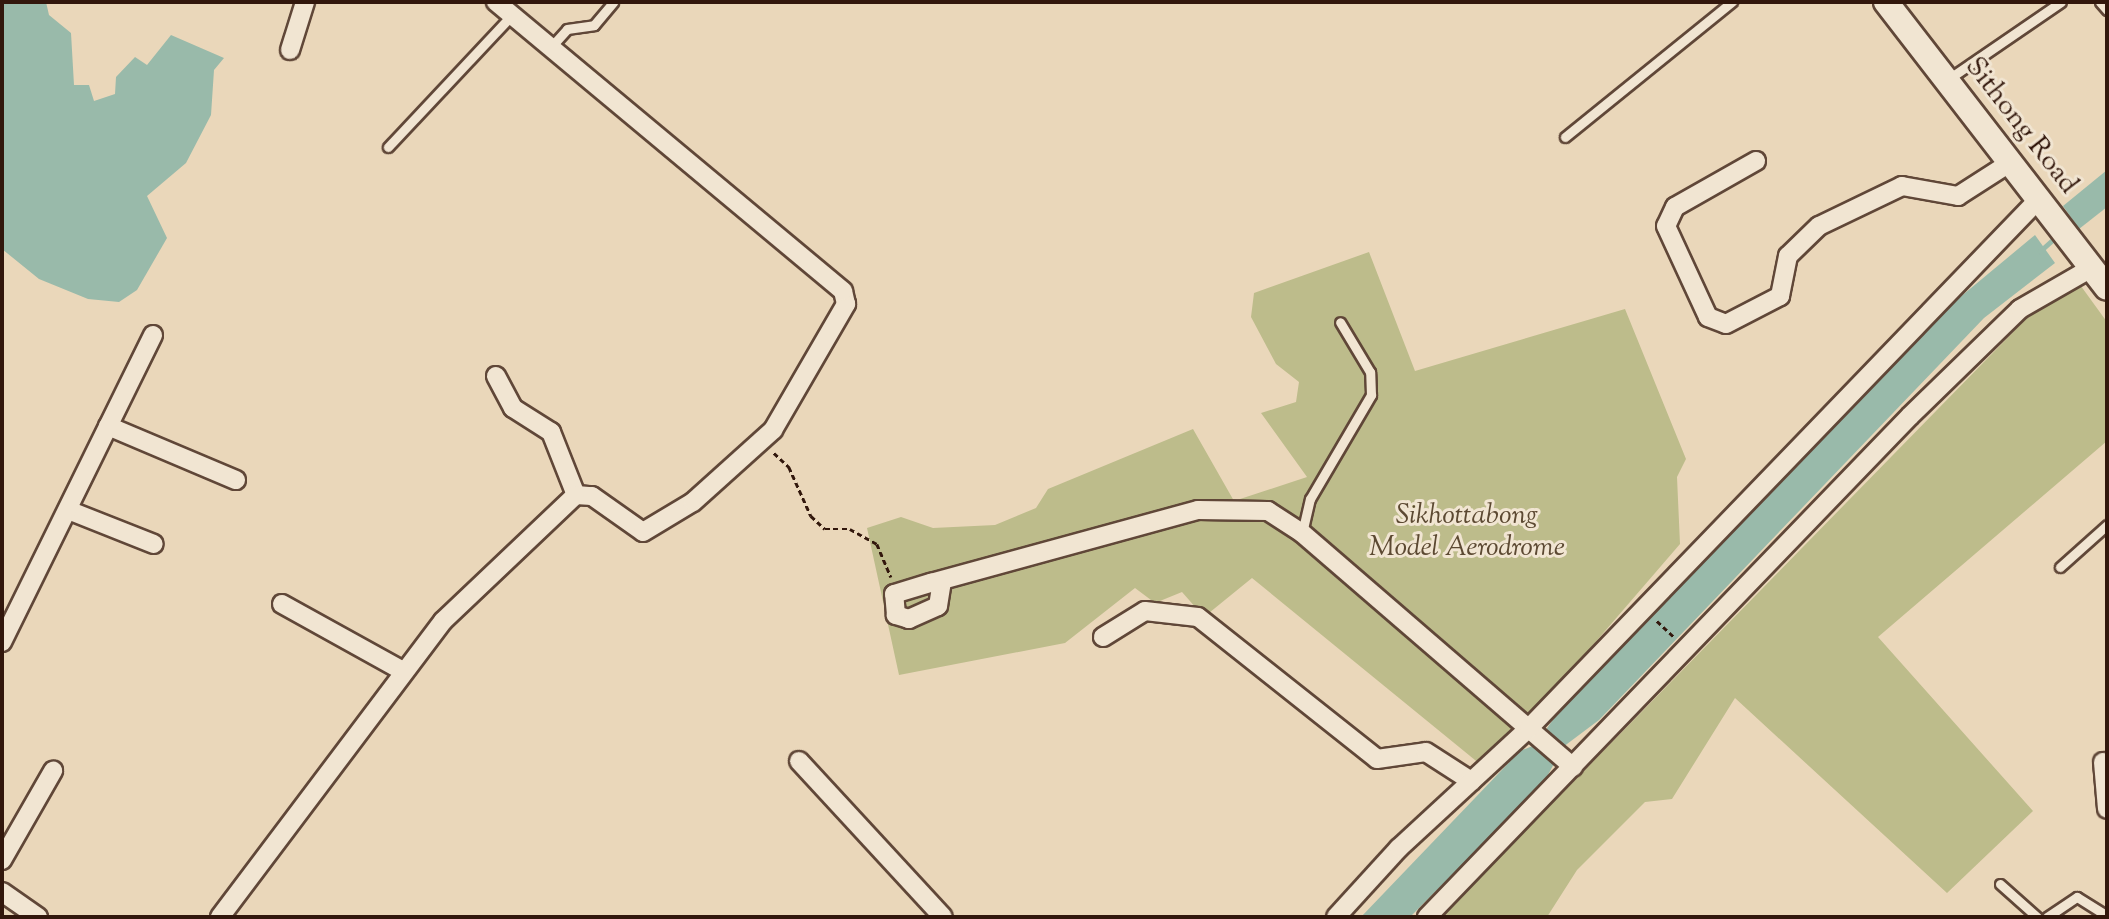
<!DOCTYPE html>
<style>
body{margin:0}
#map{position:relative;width:2109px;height:919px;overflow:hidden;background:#ead7ba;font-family:"Sorts Mill Goudy",serif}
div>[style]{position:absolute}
.green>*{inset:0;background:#bdbc8b}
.water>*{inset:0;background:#99baaa}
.stream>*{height:5px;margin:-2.5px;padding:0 2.5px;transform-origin:2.5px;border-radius:2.5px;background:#99baaa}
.path>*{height:2.5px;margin-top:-1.25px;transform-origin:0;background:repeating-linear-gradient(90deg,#32170c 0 5px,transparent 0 8.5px)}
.roads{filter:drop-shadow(2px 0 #604738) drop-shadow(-2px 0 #604738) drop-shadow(0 2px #604738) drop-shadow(0 -2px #604738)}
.lane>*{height:9px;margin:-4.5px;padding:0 4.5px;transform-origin:4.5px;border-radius:4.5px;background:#f1e5d2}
.street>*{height:18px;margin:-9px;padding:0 9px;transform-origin:9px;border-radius:9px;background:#f1e5d2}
.secondary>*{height:24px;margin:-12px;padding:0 12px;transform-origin:12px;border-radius:12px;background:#f1e5d2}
span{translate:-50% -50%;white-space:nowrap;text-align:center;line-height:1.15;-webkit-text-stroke:6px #f1e5d2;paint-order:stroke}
.street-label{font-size:28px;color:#32170c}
.park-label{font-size:28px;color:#5c4932;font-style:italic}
.frame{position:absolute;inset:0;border:4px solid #32170c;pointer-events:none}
</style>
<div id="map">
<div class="green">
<i style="clip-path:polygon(1369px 252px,1415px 371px,1625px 309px,1686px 459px,1677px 477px,1680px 544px,1486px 769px,1252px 578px,1204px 617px,1182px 592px,1155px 603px,1135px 588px,1065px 643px,899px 675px,867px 528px,901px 517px,933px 528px,995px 525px,1036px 508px,1048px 489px,1193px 429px,1234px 501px,1307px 477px,1261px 413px,1296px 402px,1299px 382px,1276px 364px,1251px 317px,1254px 293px)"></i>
<i style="clip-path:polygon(2078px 282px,2107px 322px,2107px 441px,1878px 637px,2033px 811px,1947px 893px,1735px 698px,1672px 799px,1645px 802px,1577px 870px,1547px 917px,1441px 917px,2026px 319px)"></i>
</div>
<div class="water">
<i style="clip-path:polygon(2px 2px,46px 2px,49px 15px,71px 33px,74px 85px,89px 85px,94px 101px,115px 94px,116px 77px,135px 57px,147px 65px,171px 35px,224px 58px,214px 70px,211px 115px,186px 163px,147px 196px,167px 238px,137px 290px,119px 302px,88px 299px,39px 279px,2px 249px)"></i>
<i style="clip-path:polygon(2107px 170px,2107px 207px,2079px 229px,2063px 206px)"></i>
<i style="clip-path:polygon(2035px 235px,2055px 263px,1984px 318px,1599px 720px,1563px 747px,1543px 784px,1410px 917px,1361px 917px,1520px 751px,1535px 745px,1562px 707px,1959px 298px)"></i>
</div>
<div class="stream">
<i style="left:2040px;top:251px;width:25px;rotate:-42deg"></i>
</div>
<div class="path">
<i style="left:774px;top:453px;width:21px;rotate:43deg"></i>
<i style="left:789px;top:467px;width:54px;rotate:65.8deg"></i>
<i style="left:811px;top:516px;width:19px;rotate:43deg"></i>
<i style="left:825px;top:529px;width:25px"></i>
<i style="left:850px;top:529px;width:31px;rotate:29deg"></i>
<i style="left:877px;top:544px;width:36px;rotate:67deg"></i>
<i style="left:1657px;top:621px;width:25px;rotate:43deg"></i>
</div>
<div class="roads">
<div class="lane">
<i style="left:2100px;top:2px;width:11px;rotate:49deg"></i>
<i style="left:550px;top:48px;width:25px;rotate:-48deg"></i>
<i style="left:567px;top:29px;width:27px;rotate:-8deg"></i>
<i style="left:594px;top:25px;width:30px;rotate:-50deg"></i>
<i style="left:1947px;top:80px;width:138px;rotate:-34.4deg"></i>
<i style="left:1565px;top:137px;width:215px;rotate:-39deg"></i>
<i style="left:388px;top:147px;width:177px;rotate:-46.8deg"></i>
<i style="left:1302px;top:533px;width:35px;rotate:-77deg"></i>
<i style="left:1310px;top:499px;width:121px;rotate:-59.6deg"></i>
<i style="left:1371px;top:395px;width:23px;rotate:-92deg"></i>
<i style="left:1370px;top:372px;width:58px;rotate:-121deg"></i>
<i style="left:2060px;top:567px;width:63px;rotate:-41.8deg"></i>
<i style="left:2000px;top:884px;width:50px;rotate:41.7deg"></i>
<i style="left:2047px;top:917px;width:36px;rotate:-34deg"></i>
<i style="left:2077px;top:897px;width:36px;rotate:32deg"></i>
</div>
<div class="street">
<i style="left:290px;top:50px;width:50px;rotate:-72.6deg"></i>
<i style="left:1756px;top:161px;width:93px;rotate:150.4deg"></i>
<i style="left:1675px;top:207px;width:21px;rotate:115deg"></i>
<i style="left:1666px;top:226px;width:100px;rotate:65.2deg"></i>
<i style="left:1708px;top:317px;width:19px;rotate:21deg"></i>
<i style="left:1726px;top:324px;width:61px;rotate:-27.4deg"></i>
<i style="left:1780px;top:296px;width:41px;rotate:-78.7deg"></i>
<i style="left:1788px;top:256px;width:43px;rotate:-44.1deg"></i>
<i style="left:1819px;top:226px;width:92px;rotate:-25.7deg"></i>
<i style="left:1902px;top:186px;width:57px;rotate:10.1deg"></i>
<i style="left:1958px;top:196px;width:63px;rotate:-32.7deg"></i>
<i style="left:496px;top:376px;width:36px;rotate:62deg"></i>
<i style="left:513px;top:408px;width:45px;rotate:32.3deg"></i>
<i style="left:551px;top:432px;width:68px;rotate:68.4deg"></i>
<i style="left:108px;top:426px;width:139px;rotate:22.9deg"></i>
<i style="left:68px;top:510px;width:92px;rotate:21.6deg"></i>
<i style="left:942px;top:581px;width:25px;rotate:99deg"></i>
<i style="left:938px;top:606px;width:32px;rotate:156deg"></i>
<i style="left:909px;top:619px;width:14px;rotate:-163deg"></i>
<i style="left:896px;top:615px;width:21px;rotate:-95deg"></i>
<i style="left:894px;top:594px;width:39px;rotate:-17deg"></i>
<i style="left:931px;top:583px;width:277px;rotate:-15.3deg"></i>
<i style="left:1198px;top:510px;width:70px;rotate:0.8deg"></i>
<i style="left:1268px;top:511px;width:40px;rotate:32.9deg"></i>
<i style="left:1302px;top:533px;width:358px;rotate:40.8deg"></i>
<i style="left:282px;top:604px;width:136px;rotate:29deg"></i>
<i style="left:1103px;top:637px;width:49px;rotate:-31.8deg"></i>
<i style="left:1145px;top:611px;width:53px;rotate:6.5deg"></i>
<i style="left:1198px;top:617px;width:228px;rotate:38.4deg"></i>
<i style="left:1377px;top:759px;width:49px;rotate:-8.1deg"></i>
<i style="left:1426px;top:752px;width:54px;rotate:32.8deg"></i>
<i style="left:2px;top:642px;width:342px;rotate:-63.8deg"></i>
<i style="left:799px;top:761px;width:212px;rotate:47.3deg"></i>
<i style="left:2103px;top:762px;width:47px;rotate:85.1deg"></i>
<i style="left:2px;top:860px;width:103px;rotate:-60.2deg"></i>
<i style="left:2px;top:892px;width:44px;rotate:34.8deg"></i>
<i style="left:220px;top:917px;width:371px;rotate:-53deg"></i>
<i style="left:443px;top:621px;width:183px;rotate:-43.5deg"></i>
<i style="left:576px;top:495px;width:16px;rotate:4deg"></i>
<i style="left:592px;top:496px;width:62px;rotate:35.2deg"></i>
<i style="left:643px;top:532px;width:58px;rotate:-31deg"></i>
<i style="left:693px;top:502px;width:108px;rotate:-42deg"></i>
<i style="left:773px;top:430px;width:146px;rotate:-59.9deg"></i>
<i style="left:846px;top:304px;width:13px;rotate:-103deg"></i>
<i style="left:843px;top:291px;width:452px;rotate:-140.2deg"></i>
<i style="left:1336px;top:917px;width:93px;rotate:-47.6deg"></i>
<i style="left:1399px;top:848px;width:177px;rotate:-42.7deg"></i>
<i style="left:1529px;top:728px;width:736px;rotate:-46.05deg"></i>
<i style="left:1427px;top:917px;width:696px;rotate:-46.05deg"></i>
<i style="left:1910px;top:416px;width:153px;rotate:-44.2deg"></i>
<i style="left:2020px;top:309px;width:84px;rotate:-29.9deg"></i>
</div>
<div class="secondary">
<i style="left:1886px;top:2px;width:361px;rotate:52.3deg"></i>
</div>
</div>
<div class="street-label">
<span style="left:2021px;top:126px;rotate:52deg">Sithong Road</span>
</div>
<div class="park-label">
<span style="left:1467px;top:532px">Sikhottabong<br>Model Aerodrome</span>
</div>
<div class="frame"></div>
</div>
